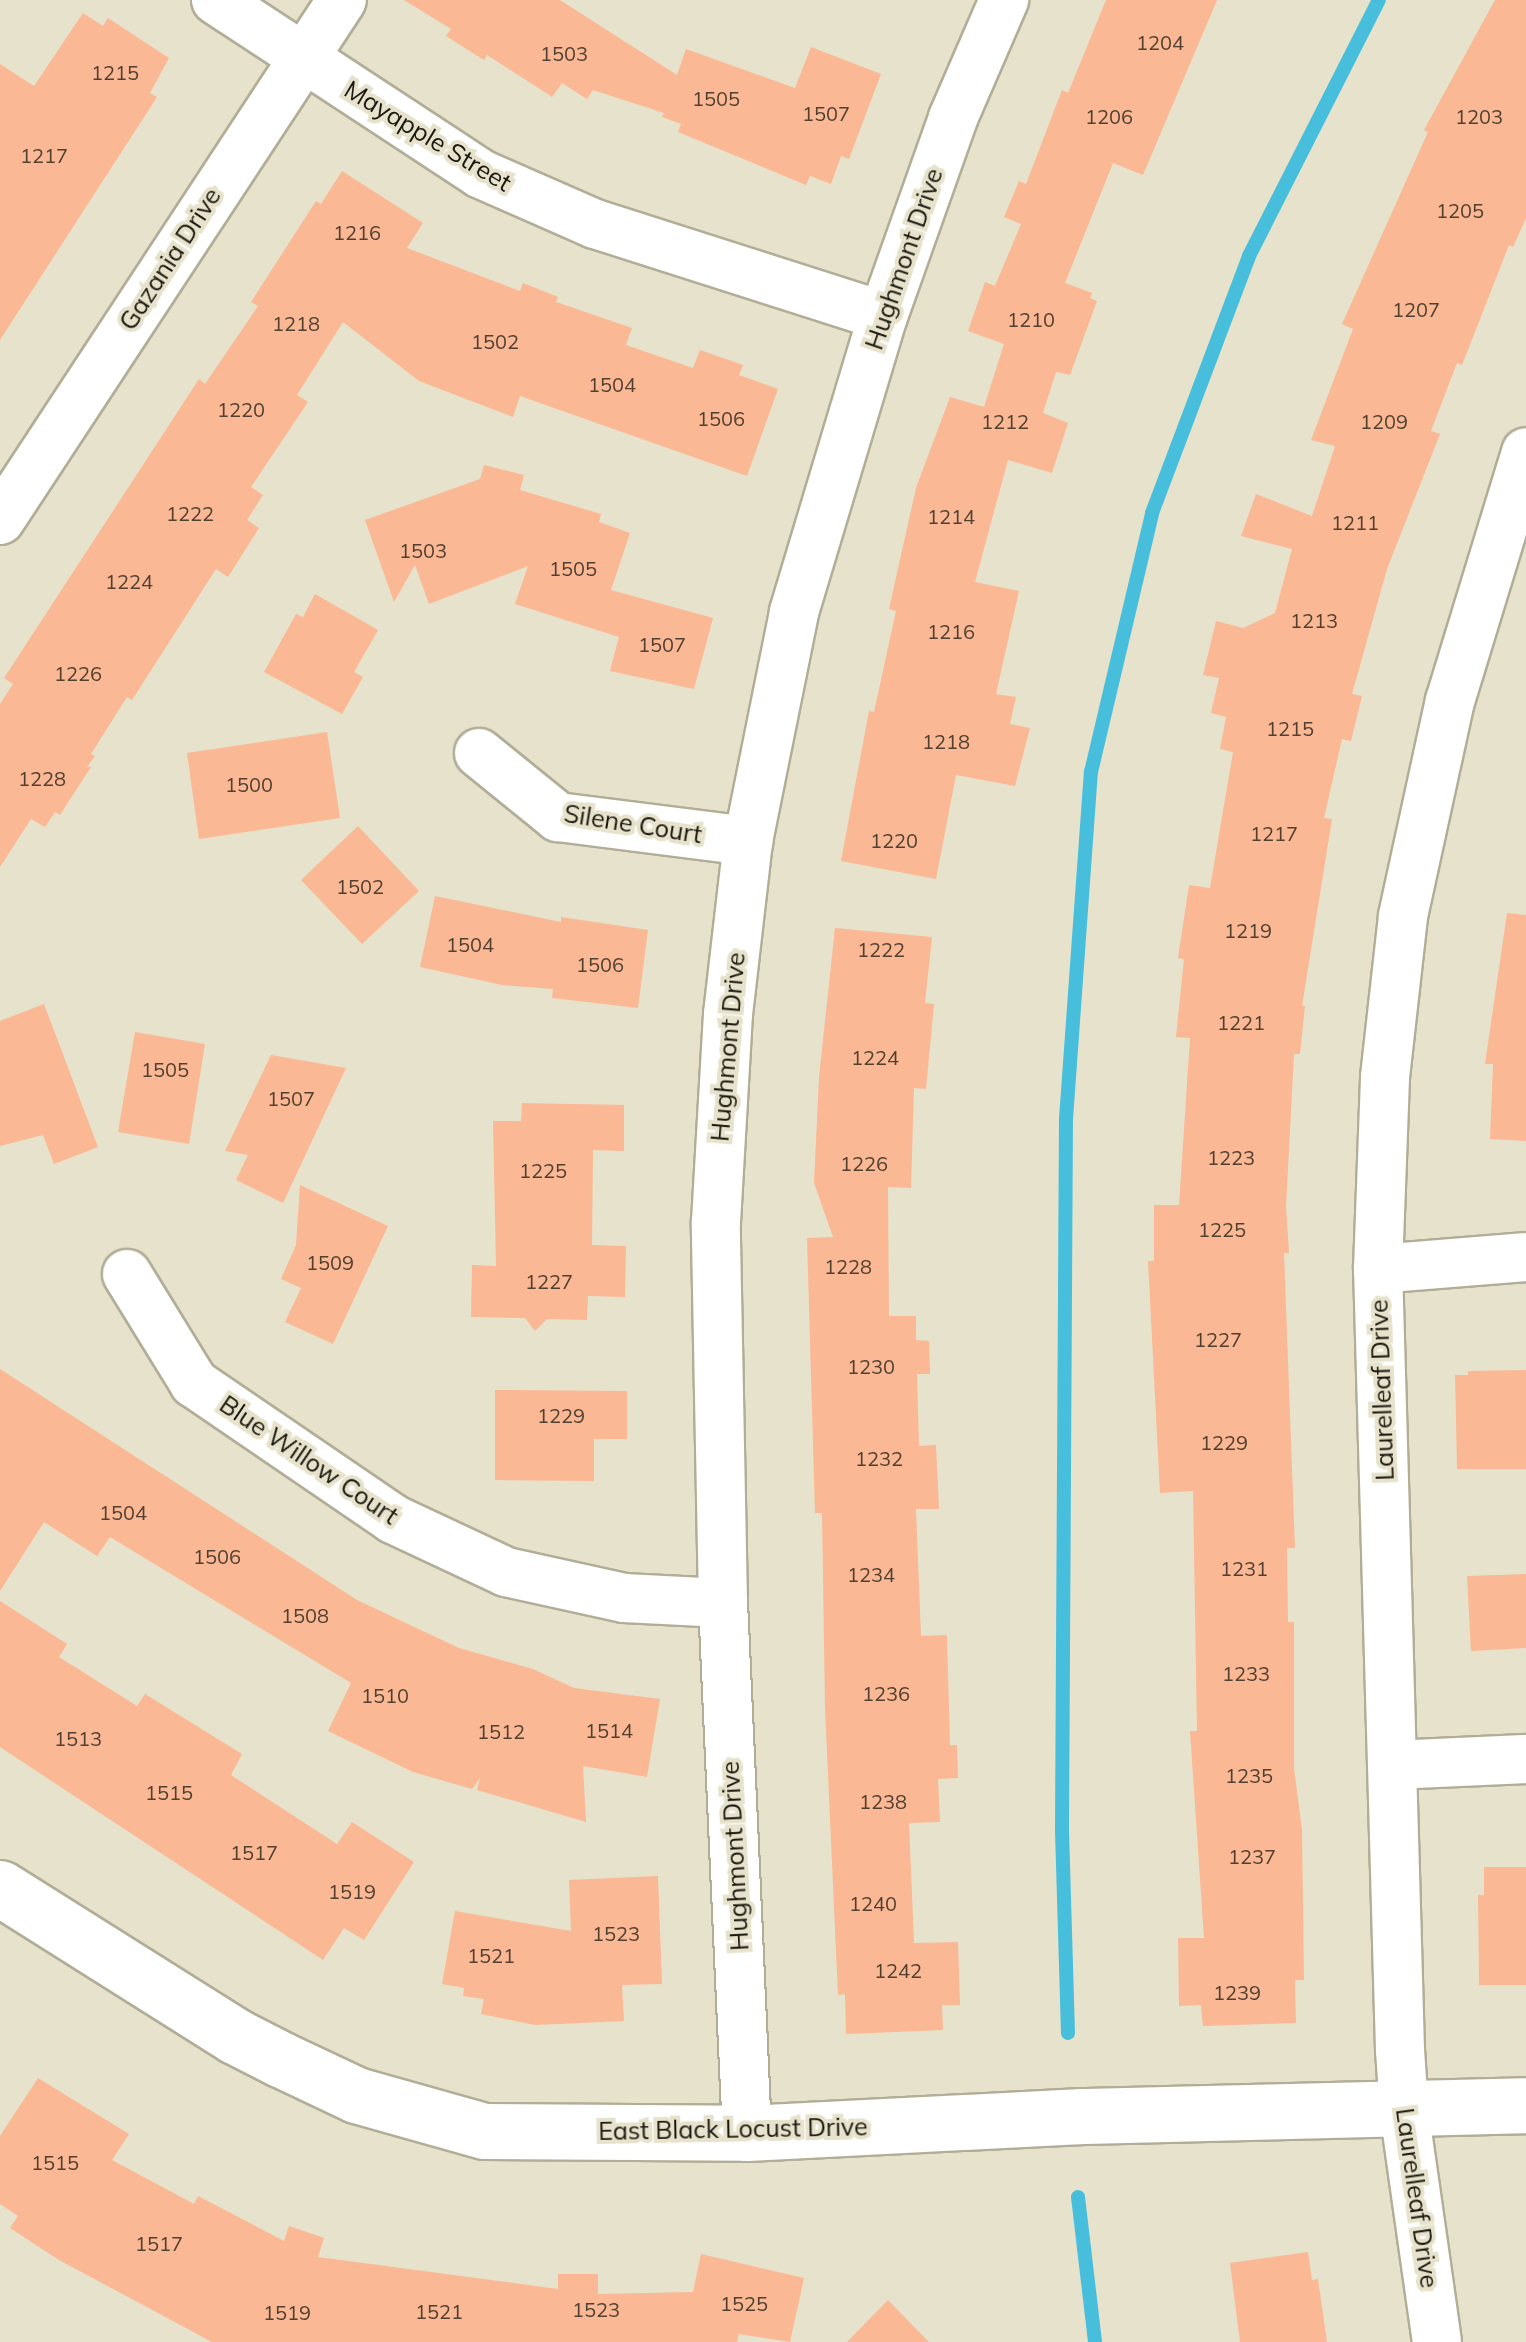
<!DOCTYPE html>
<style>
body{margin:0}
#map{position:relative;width:1526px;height:2342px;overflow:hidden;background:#e7e2cb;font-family:Mulish,sans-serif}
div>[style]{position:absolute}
.stream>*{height:14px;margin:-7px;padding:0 7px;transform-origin:7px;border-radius:7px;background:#46bedc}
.building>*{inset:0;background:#fab894}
.roads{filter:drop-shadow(2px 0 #b2ad97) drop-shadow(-2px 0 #b2ad97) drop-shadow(0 2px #b2ad97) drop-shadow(0 -2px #b2ad97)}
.street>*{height:48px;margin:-24px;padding:0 24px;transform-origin:24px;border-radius:24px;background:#fff}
.secondary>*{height:55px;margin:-27.5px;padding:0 27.5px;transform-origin:27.5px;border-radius:27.5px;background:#fff}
span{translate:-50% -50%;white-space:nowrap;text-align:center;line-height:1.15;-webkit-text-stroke:8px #e7e2cb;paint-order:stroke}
.number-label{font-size:20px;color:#513f30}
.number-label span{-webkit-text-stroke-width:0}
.street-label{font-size:25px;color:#19170f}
</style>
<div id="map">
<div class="stream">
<i style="left:1068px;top:2033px;width:204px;rotate:-91.7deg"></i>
<i style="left:1062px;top:1829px;width:710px;rotate:-89.68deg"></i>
<i style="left:1066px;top:1119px;width:348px;rotate:-85.9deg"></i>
<i style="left:1091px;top:772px;width:266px;rotate:-76.7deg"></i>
<i style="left:1152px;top:513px;width:275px;rotate:-69.3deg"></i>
<i style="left:1249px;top:256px;width:287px;rotate:-63.1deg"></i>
<i style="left:1078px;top:2197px;width:146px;rotate:83.3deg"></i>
</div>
<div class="building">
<i style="clip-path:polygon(404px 0,560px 0,677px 75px,686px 49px,795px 88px,811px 47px,881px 74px,849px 159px,841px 156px,831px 184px,810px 176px,806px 185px,678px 132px,681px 124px,662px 117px,664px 113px,593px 90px,587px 99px,562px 83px,552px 97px,487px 55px,484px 60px,446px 36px,451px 29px)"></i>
<i style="clip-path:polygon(1106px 0,1217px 0,1143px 175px,1113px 163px,1065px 283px,1092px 293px,1090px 298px,1097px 301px,1070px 375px,1056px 372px,1043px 413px,1068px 423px,1052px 473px,1008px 460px,975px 582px,1019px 591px,996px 694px,1016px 697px,1010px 724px,1030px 728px,1015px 786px,956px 775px,936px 879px,841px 861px,869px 711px,874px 712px,896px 611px,889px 609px,916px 488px,950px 397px,984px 407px,1004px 344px,968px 331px,985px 282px,995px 286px,1021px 224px,1004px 217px,1019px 181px,1026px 184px,1062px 90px,1068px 93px)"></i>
<i style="clip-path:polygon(1495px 0,1526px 0,1526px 218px,1513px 247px,1509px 245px,1462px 365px,1457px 363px,1431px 431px,1440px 434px,1387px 569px,1352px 694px,1362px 696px,1351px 741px,1342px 739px,1324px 818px,1332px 819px,1302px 1006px,1305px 1006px,1300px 1054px,1294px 1054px,1286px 1206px,1289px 1253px,1284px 1253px,1295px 1548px,1287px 1548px,1288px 1622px,1294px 1622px,1294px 1768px,1302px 1830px,1304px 1980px,1295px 1980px,1296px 2023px,1203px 2026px,1201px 2005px,1179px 2006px,1178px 1938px,1204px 1938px,1190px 1731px,1197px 1731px,1193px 1491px,1160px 1493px,1148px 1261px,1154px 1261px,1154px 1205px,1179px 1205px,1190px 1038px,1176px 1037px,1184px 959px,1178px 958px,1189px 885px,1210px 888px,1233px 752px,1220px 749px,1226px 717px,1211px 713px,1219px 678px,1203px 675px,1216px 621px,1243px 628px,1275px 613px,1292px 549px,1241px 536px,1256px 494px,1312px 516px,1335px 446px,1311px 440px,1353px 329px,1342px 324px,1428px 132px,1424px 130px)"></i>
<i style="clip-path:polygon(83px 13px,103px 26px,108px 18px,169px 58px,150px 93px,157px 97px,0 340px,0 64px,34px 86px)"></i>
<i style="clip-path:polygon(342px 171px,423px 223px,407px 248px,520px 291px,523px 283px,558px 297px,556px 302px,632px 328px,626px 345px,693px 368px,700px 350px,743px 365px,739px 375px,778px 389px,747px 476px,520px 396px,513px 417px,419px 381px,343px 322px,297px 395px,308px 402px,251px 487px,263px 495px,247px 520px,259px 528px,228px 577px,216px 569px,132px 700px,127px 697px,91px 754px,95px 756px,87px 767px,91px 767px,60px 815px,55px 812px,45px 827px,31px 819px,0 867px,0 704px,13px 684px,4px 678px,199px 379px,205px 384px,258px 306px,251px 302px,316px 201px,321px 204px)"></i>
<i style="clip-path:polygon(484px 465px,524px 475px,520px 490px,601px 514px,599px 522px,630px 533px,611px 590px,713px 618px,694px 689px,610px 671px,619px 637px,515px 604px,528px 566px,429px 604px,415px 565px,394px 602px,365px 520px,480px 479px)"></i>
<i style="clip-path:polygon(315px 594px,378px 630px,354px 672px,363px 677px,342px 714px,264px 672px,296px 614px,303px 617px)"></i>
<i style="clip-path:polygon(327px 732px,340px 818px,199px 839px,187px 753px)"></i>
<i style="clip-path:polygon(358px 826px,419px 891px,362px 944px,301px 880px)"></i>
<i style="clip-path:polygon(435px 896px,561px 922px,561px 917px,648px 930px,638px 1008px,552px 998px,553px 989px,502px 985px,420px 967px)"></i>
<i style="clip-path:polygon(1507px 913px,1526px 915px,1526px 1141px,1490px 1139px,1493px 1064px,1485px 1064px)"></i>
<i style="clip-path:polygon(835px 928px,932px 937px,925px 1003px,934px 1004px,926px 1089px,914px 1088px,911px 1188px,888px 1187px,889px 1316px,916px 1316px,916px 1340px,929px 1341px,930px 1374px,917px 1374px,919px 1446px,936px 1445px,939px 1509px,916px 1509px,921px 1636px,947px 1635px,950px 1745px,957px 1745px,958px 1778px,938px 1779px,940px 1822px,909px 1823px,914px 1943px,958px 1942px,960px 2005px,942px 2005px,943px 2030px,846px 2034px,845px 1994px,838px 1995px,825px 1708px,822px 1513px,815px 1513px,807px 1238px,833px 1237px,814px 1183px,819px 1077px)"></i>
<i style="clip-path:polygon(44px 1004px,98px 1147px,54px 1164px,43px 1135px,0 1146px,0 1021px)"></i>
<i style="clip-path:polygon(135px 1032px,205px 1044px,189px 1144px,118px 1132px)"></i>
<i style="clip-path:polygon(271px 1055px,346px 1068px,283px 1203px,236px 1180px,248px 1155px,225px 1151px)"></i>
<i style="clip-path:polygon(522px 1103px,624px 1105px,624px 1151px,593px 1150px,592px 1245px,626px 1246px,625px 1297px,588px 1296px,587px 1320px,547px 1319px,535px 1331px,525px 1318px,471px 1317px,472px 1265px,496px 1266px,493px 1121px,521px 1121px)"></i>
<i style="clip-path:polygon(300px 1185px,388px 1226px,333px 1344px,285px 1322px,301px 1288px,281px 1279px,296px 1245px)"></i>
<i style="clip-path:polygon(0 1369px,357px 1600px,459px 1648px,533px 1669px,574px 1688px,660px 1699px,647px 1777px,583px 1766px,586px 1822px,477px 1790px,480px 1778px,472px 1789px,413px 1772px,328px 1731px,351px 1683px,110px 1537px,97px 1556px,44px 1522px,0 1591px)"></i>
<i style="clip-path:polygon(1526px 1370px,1526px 1469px,1457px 1469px,1455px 1375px,1468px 1375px,1468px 1371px)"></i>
<i style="clip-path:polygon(495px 1390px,627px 1391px,627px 1439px,594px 1439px,594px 1481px,495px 1480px)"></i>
<i style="clip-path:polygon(1526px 1574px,1526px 1648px,1471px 1651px,1467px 1576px)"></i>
<i style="clip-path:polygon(0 1601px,67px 1644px,59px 1657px,137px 1706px,145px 1694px,242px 1754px,231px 1775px,337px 1844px,352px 1822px,414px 1862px,364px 1940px,344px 1928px,323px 1960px,0 1747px)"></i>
<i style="clip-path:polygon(1484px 1867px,1526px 1867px,1526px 1985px,1479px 1985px,1478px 1895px,1484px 1895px)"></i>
<i style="clip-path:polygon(658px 1876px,662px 1984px,622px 1985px,624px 2021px,535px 2025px,481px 2014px,484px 1999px,463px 1996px,464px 1988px,442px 1984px,455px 1911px,571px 1931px,569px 1880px)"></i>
<i style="clip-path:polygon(38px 2078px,129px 2134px,112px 2160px,194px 2204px,198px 2196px,284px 2241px,289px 2226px,324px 2238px,318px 2257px,558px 2289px,558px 2274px,598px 2274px,598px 2294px,693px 2292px,701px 2254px,804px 2278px,790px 2342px,739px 2334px,737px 2342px,212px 2342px,59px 2260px,10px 2228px,18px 2216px,0 2204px,0 2136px)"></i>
<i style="clip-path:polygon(1308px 2252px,1312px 2280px,1318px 2279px,1327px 2342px,1240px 2342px,1230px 2263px)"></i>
<i style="clip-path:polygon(888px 2300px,929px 2342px,847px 2342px)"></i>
</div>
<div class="roads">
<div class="street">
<i style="left:216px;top:0;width:317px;rotate:33.3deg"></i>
<i style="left:481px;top:174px;width:124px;rotate:23.7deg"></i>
<i style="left:595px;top:224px;width:302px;rotate:17.7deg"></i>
<i style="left:0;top:520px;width:622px;rotate:-56.67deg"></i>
<i style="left:479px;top:753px;width:102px;rotate:39deg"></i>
<i style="left:558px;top:817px;width:192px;rotate:7.2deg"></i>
<i style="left:1378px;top:1269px;width:148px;rotate:-4.6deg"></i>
<i style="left:127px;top:1274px;width:128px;rotate:58.4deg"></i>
<i style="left:194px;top:1383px;width:241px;rotate:34.3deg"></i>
<i style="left:393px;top:1519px;width:125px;rotate:25.1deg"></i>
<i style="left:506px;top:1572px;width:121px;rotate:12.4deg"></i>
<i style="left:624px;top:1598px;width:99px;rotate:2.9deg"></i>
<i style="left:1394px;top:1765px;width:132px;rotate:-2.6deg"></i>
<i style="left:747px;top:2133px;width:531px;rotate:-92.59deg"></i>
<i style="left:723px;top:1603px;width:381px;rotate:-91.1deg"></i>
<i style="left:716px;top:1222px;width:208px;rotate:-86.7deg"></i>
<i style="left:728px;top:1014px;width:174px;rotate:-83.4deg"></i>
<i style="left:748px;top:841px;width:234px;rotate:-78.6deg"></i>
<i style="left:794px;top:612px;width:309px;rotate:-73.3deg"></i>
<i style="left:883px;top:316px;width:210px;rotate:-70.5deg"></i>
<i style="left:953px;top:118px;width:129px;rotate:-66.6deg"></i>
<i style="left:1437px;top:2342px;width:234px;rotate:-98.1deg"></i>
<i style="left:1404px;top:2110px;width:60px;rotate:-93.8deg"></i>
<i style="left:1400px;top:2050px;width:781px;rotate:-91.61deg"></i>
<i style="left:1378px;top:1269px;width:192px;rotate:-87.9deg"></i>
<i style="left:1385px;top:1077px;width:162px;rotate:-83.6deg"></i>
<i style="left:1403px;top:916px;width:220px;rotate:-77.7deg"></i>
<i style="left:1450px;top:701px;width:260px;rotate:-73deg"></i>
</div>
<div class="secondary">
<i style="left:0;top:1888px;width:278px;rotate:32.2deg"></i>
<i style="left:235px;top:2036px;width:51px;rotate:27.1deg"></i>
<i style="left:280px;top:2059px;width:84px;rotate:25.3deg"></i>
<i style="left:356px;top:2095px;width:133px;rotate:15.7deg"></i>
<i style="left:484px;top:2131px;width:263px;rotate:0.4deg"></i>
<i style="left:747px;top:2133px;width:335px;rotate:-2.9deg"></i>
<i style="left:1082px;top:2116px;width:444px;rotate:-1.4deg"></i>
</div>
</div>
<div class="number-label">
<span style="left:1160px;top:42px">1204</span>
<span style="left:564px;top:53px">1503</span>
<span style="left:115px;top:72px">1215</span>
<span style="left:716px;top:98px">1505</span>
<span style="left:826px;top:113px">1507</span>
<span style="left:1109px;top:116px">1206</span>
<span style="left:1479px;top:116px">1203</span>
<span style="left:44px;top:155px">1217</span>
<span style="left:1460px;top:210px">1205</span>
<span style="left:357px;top:232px">1216</span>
<span style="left:1416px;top:309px">1207</span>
<span style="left:1031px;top:319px">1210</span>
<span style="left:296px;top:323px">1218</span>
<span style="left:495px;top:341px">1502</span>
<span style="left:612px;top:384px">1504</span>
<span style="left:241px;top:409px">1220</span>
<span style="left:721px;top:418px">1506</span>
<span style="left:1005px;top:421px">1212</span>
<span style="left:1384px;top:421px">1209</span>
<span style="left:190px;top:513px">1222</span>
<span style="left:951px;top:516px">1214</span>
<span style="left:1355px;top:522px">1211</span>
<span style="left:423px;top:550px">1503</span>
<span style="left:573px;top:568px">1505</span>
<span style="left:129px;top:581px">1224</span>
<span style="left:1314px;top:620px">1213</span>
<span style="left:951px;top:631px">1216</span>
<span style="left:662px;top:644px">1507</span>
<span style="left:78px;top:673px">1226</span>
<span style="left:1290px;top:728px">1215</span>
<span style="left:946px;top:741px">1218</span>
<span style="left:42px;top:778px">1228</span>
<span style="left:249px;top:784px">1500</span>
<span style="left:1274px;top:833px">1217</span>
<span style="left:894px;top:840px">1220</span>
<span style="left:360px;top:886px">1502</span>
<span style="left:1248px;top:930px">1219</span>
<span style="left:470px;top:944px">1504</span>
<span style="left:881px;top:949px">1222</span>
<span style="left:600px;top:964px">1506</span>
<span style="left:1241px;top:1022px">1221</span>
<span style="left:875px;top:1057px">1224</span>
<span style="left:165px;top:1069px">1505</span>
<span style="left:291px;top:1098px">1507</span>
<span style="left:1231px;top:1157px">1223</span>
<span style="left:864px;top:1163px">1226</span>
<span style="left:543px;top:1170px">1225</span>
<span style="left:1222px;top:1229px">1225</span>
<span style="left:330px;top:1262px">1509</span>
<span style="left:848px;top:1266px">1228</span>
<span style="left:549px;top:1281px">1227</span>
<span style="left:1218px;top:1339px">1227</span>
<span style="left:871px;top:1366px">1230</span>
<span style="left:561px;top:1415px">1229</span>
<span style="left:1224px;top:1442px">1229</span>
<span style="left:879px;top:1458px">1232</span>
<span style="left:123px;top:1512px">1504</span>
<span style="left:217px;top:1556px">1506</span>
<span style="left:1244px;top:1568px">1231</span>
<span style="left:871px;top:1574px">1234</span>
<span style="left:305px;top:1615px">1508</span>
<span style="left:1246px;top:1673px">1233</span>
<span style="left:886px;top:1693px">1236</span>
<span style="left:385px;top:1695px">1510</span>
<span style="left:609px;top:1730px">1514</span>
<span style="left:501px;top:1731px">1512</span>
<span style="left:78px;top:1738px">1513</span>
<span style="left:1249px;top:1775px">1235</span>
<span style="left:169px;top:1792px">1515</span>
<span style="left:883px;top:1801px">1238</span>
<span style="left:254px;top:1852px">1517</span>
<span style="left:1252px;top:1856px">1237</span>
<span style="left:352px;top:1891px">1519</span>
<span style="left:873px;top:1903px">1240</span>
<span style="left:616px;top:1933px">1523</span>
<span style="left:491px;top:1955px">1521</span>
<span style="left:898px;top:1970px">1242</span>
<span style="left:1237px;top:1992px">1239</span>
<span style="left:55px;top:2162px">1515</span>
<span style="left:159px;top:2243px">1517</span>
<span style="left:744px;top:2303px">1525</span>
<span style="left:596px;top:2309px">1523</span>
<span style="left:439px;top:2311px">1521</span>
<span style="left:287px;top:2312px">1519</span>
</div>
<div class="street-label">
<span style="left:428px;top:136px;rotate:31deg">Mayapple Street</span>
<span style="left:170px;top:259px;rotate:-57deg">Gazania Drive</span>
<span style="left:904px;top:259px;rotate:-71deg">Hughmont Drive</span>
<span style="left:633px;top:824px;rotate:9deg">Silene Court</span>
<span style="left:728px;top:1047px;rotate:-85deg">Hughmont Drive</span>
<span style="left:1382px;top:1390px;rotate:-92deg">Laurelleaf Drive</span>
<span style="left:309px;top:1460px;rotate:34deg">Blue Willow Court</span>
<span style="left:735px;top:1856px;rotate:-93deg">Hughmont Drive</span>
<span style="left:733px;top:2129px;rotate:-1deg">East Black Locust Drive</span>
<span style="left:1417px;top:2198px;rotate:82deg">Laurelleaf Drive</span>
</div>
</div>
